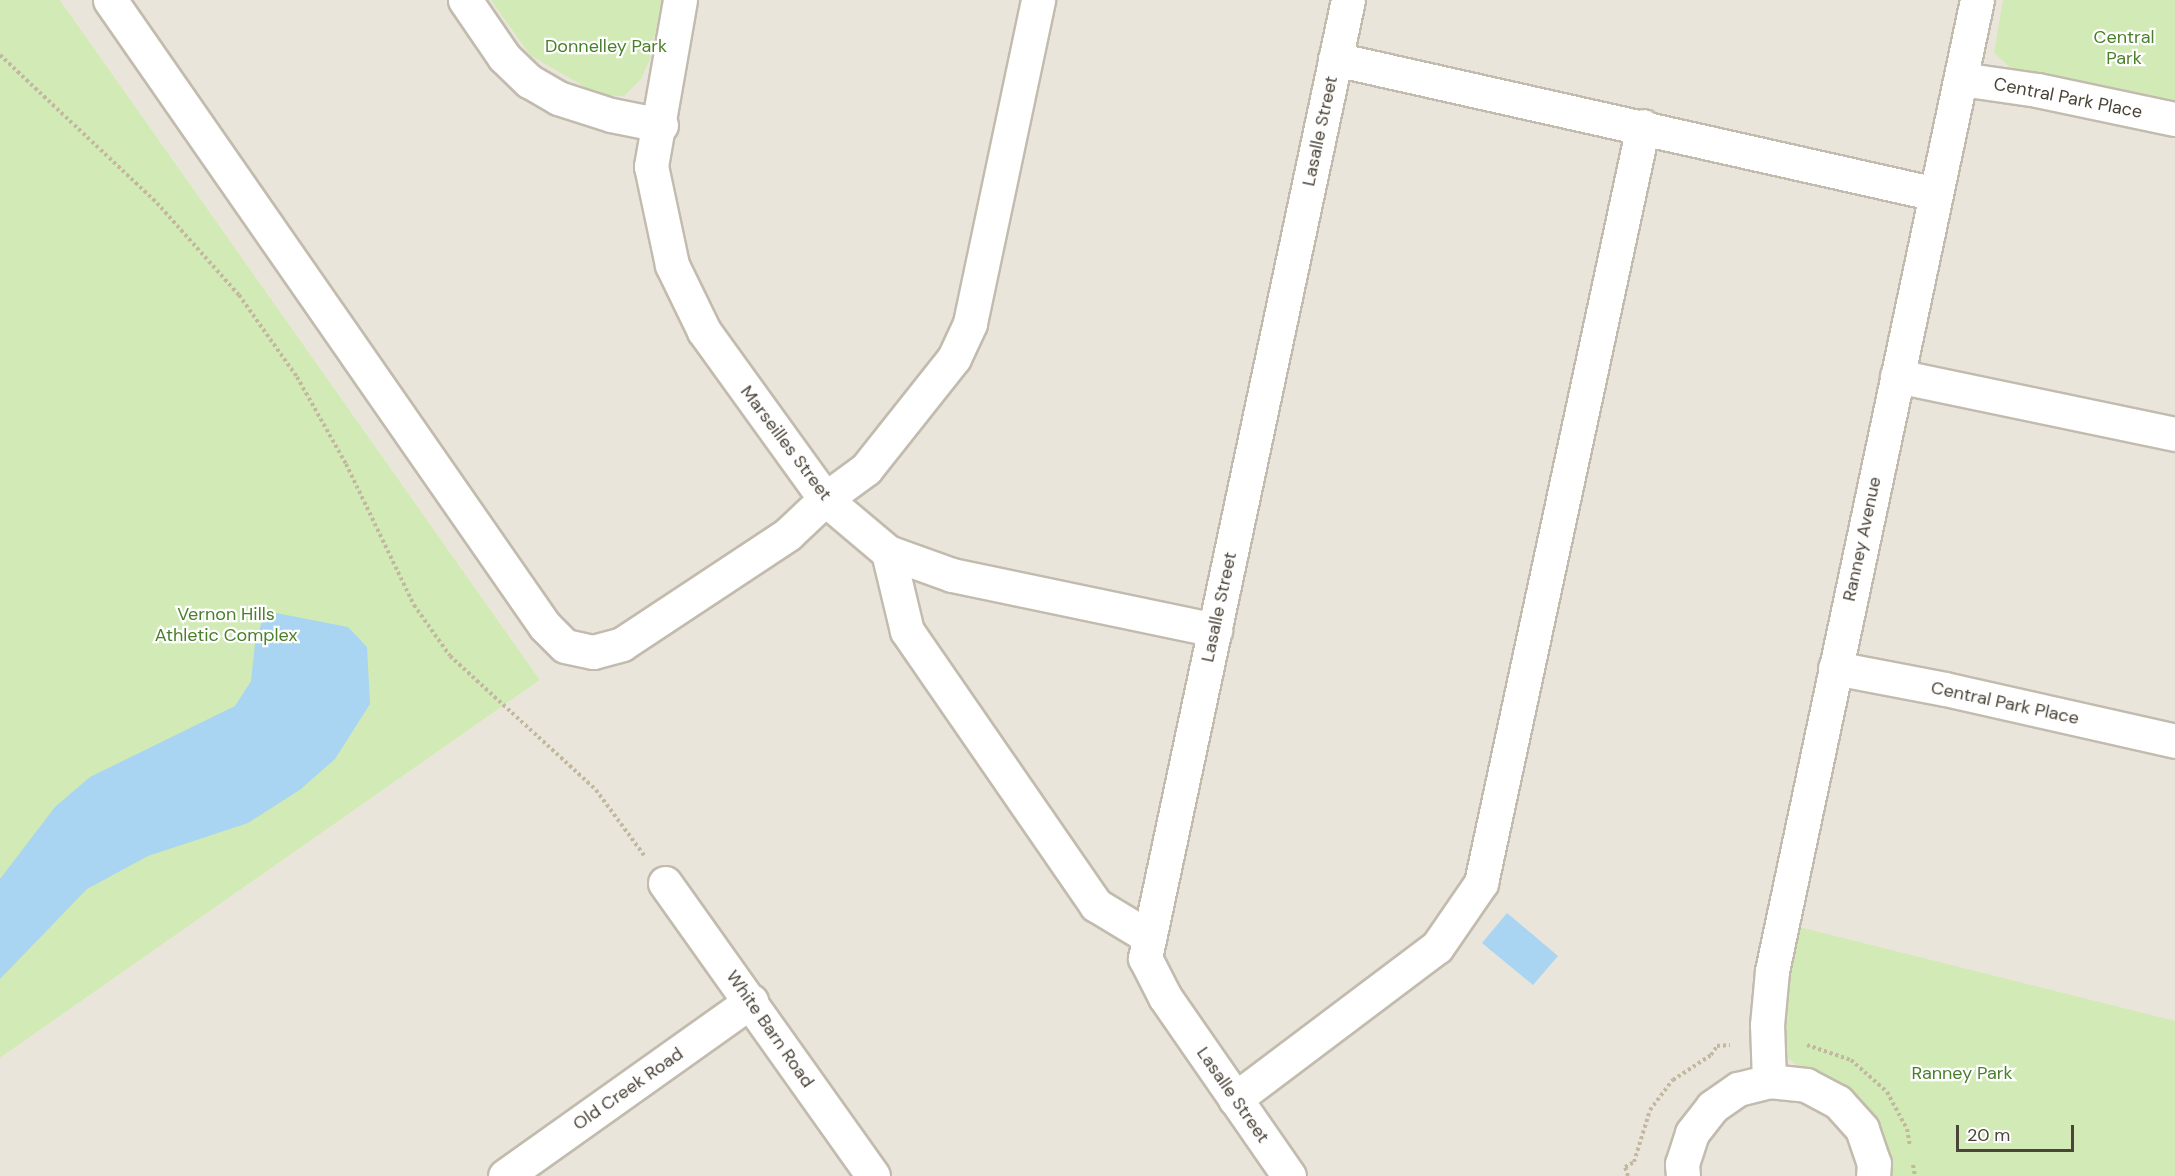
<!DOCTYPE html>
<style>
body{margin:0}
#map{position:relative;width:2175px;height:1176px;overflow:hidden;background:#f6f3ec;font-family:"DM Sans",sans-serif}
div>[style]{position:absolute}
.residential>*{inset:0;background:#eae5da}
.green>*{inset:0;background:#d2eab5}
.water>*{inset:0;background:#a9d4f2}
.path>*{height:4px;margin-top:-2px;transform-origin:0;background:repeating-linear-gradient(90deg,#c4b79f 0 3px,transparent 0 6px)}
.roads{filter:drop-shadow(2px 0 #c2bbae) drop-shadow(-2px 0 #c2bbae) drop-shadow(0 2px #c2bbae) drop-shadow(0 -2px #c2bbae)}
.minor>*{height:33px;margin:-16.5px;padding:0 16.5px;transform-origin:16.5px;border-radius:16.5px;background:#fff}
span{translate:-50% -50%;white-space:nowrap;text-align:center;line-height:1.15;-webkit-text-stroke:4.5px #fff;paint-order:stroke}
.park-label{font-size:18px;color:#4a7f2a}
.street-label{font-size:18px;color:#4b4439}
.scale{position:absolute;left:1956px;top:1125px;width:118px;height:27px;box-sizing:border-box;border:3px solid #4b4439;border-top:0;padding-left:8px;font-size:18px;line-height:21px;white-space:nowrap;color:#4b4439;-webkit-text-stroke:4px #fff;paint-order:stroke}
</style>
<div id="map">
<div class="residential">
<i style="clip-path:polygon(60px 0,2175px 0,2175px 1176px,0 1176px,0 1058px,540px 680px)"></i>
</div>
<div class="green">
<i style="clip-path:polygon(0 0,60px 0,540px 680px,0 1058px)"></i>
<i style="clip-path:polygon(491px 0,662px 0,650px 59px,641px 79px,624px 96px,599px 95px,530px 55px)"></i>
<i style="clip-path:polygon(2003px 0,2175px 0,2175px 108px,2012px 69px,1994px 53px)"></i>
<i style="clip-path:polygon(1799px 927px,2175px 1021px,2175px 1176px,1890px 1176px,1874px 1129px,1787px 1057px,1779px 1021px)"></i>
</div>
<div class="water">
<i style="clip-path:polygon(265px 611px,348px 627px,367px 647px,370px 704px,335px 759px,301px 789px,248px 823px,148px 856px,87px 889px,0 979px,0 879px,55px 807px,90px 777px,235px 706px,251px 681px,255px 644px)"></i>
<i style="clip-path:polygon(1507px 913px,1558px 956px,1533px 985px,1482px 943px)"></i>
</div>
<div class="path">
<i style="left:0;top:55px;width:216px;rotate:43.3deg"></i>
<i style="left:157px;top:203px;width:123px;rotate:48.3deg"></i>
<i style="left:239px;top:295px;width:100px;rotate:54.7deg"></i>
<i style="left:297px;top:377px;width:100px;rotate:60.6deg"></i>
<i style="left:346px;top:464px;width:157px;rotate:64.3deg"></i>
<i style="left:414px;top:605px;width:62px;rotate:54.8deg"></i>
<i style="left:450px;top:656px;width:198px;rotate:42.5deg"></i>
<i style="left:596px;top:790px;width:81px;rotate:53.6deg"></i>
<i style="left:1807px;top:1045px;width:46px;rotate:18.8deg"></i>
<i style="left:1851px;top:1060px;width:48px;rotate:41.6deg"></i>
<i style="left:1887px;top:1092px;width:42px;rotate:61.6deg"></i>
<i style="left:1907px;top:1129px;width:17px;rotate:80deg"></i>
<i style="left:1913px;top:1165px;width:11px;rotate:80deg"></i>
<i style="left:1628px;top:1176px;width:9px;rotate:-108deg"></i>
<i style="left:1625px;top:1167px;width:10px;rotate:-29deg"></i>
<i style="left:1634px;top:1162px;width:54px;rotate:-72.9deg"></i>
<i style="left:1650px;top:1110px;width:38px;rotate:-53deg"></i>
<i style="left:1673px;top:1080px;width:45px;rotate:-33.3deg"></i>
<i style="left:1711px;top:1055px;width:11px;rotate:-56deg"></i>
<i style="left:1717px;top:1046px;width:13px;rotate:-4deg"></i>
</div>
<div class="roads">
<div class="minor">
<i style="left:110px;top:0;width:762px;rotate:55.21deg"></i>
<i style="left:545px;top:626px;width:28px;rotate:45deg"></i>
<i style="left:565px;top:646px;width:29px;rotate:12deg"></i>
<i style="left:593px;top:652px;width:30px;rotate:-15deg"></i>
<i style="left:622px;top:644px;width:199px;rotate:-33.5deg"></i>
<i style="left:788px;top:534px;width:51px;rotate:-43.4deg"></i>
<i style="left:825px;top:499px;width:51px;rotate:-36.2deg"></i>
<i style="left:866px;top:469px;width:142px;rotate:-51.6deg"></i>
<i style="left:954px;top:358px;width:38px;rotate:-65deg"></i>
<i style="left:970px;top:323px;width:330px;rotate:-78.1deg"></i>
<i style="left:465px;top:0;width:69px;rotate:55.6deg"></i>
<i style="left:504px;top:57px;width:35px;rotate:44deg"></i>
<i style="left:529px;top:81px;width:34px;rotate:30deg"></i>
<i style="left:558px;top:98px;width:56px;rotate:17.8deg"></i>
<i style="left:611px;top:115px;width:51px;rotate:11.3deg"></i>
<i style="left:680px;top:0;width:169px;rotate:99.9deg"></i>
<i style="left:651px;top:166px;width:101px;rotate:78deg"></i>
<i style="left:672px;top:265px;width:73px;rotate:64.1deg"></i>
<i style="left:704px;top:331px;width:207px;rotate:54.2deg"></i>
<i style="left:825px;top:499px;width:82px;rotate:40.1deg"></i>
<i style="left:888px;top:552px;width:81px;rotate:76.5deg"></i>
<i style="left:907px;top:631px;width:333px;rotate:55.4deg"></i>
<i style="left:1096px;top:905px;width:62px;rotate:31.1deg"></i>
<i style="left:1335px;top:59px;width:616px;rotate:12.66deg"></i>
<i style="left:1961px;top:79px;width:77px;rotate:8.2deg"></i>
<i style="left:2037px;top:90px;width:141px;rotate:11.9deg"></i>
<i style="left:1897px;top:376px;width:284px;rotate:11.8deg"></i>
<i style="left:888px;top:552px;width:68px;rotate:19.8deg"></i>
<i style="left:952px;top:575px;width:269px;rotate:11.8deg"></i>
<i style="left:1835px;top:668px;width:112px;rotate:10.8deg"></i>
<i style="left:1945px;top:689px;width:236px;rotate:12.7deg"></i>
<i style="left:665px;top:883px;width:359px;rotate:54.6deg"></i>
<i style="left:1769px;top:1081px;width:56px;rotate:-92deg"></i>
<i style="left:1767px;top:1025px;width:54px;rotate:-84.7deg"></i>
<i style="left:1772px;top:971px;width:992px;rotate:-78.08deg"></i>
<i style="left:1235px;top:1099px;width:253px;rotate:-37deg"></i>
<i style="left:1437px;top:947px;width:78px;rotate:-55.5deg"></i>
<i style="left:1481px;top:883px;width:774px;rotate:-77.92deg"></i>
<i style="left:505px;top:1176px;width:302px;rotate:-35.4deg"></i>
<i style="left:1289px;top:1176px;width:218px;rotate:-124.7deg"></i>
<i style="left:1165px;top:997px;width:44px;rotate:-117.1deg"></i>
<i style="left:1145px;top:958px;width:979px;rotate:-78.04deg"></i>
<i style="left:1683px;top:1176px;width:12px;rotate:-95deg"></i>
<i style="left:1682px;top:1164px;width:33px;rotate:-72deg"></i>
<i style="left:1692px;top:1133px;width:33px;rotate:-52deg"></i>
<i style="left:1712px;top:1107px;width:32px;rotate:-35deg"></i>
<i style="left:1738px;top:1089px;width:32px;rotate:-14deg"></i>
<i style="left:1769px;top:1081px;width:37px;rotate:6deg"></i>
<i style="left:1806px;top:1085px;width:36px;rotate:28deg"></i>
<i style="left:1838px;top:1102px;width:36px;rotate:48deg"></i>
<i style="left:1862px;top:1129px;width:36px;rotate:71deg"></i>
<i style="left:1874px;top:1163px;width:13px;rotate:94deg"></i>
</div>
</div>
<div class="park-label">
<span style="left:2124px;top:48px">Central<br>Park</span>
<span style="left:606px;top:46px">Donnelley Park</span>
<span style="left:226px;top:625px">Vernon Hills<br>Athletic Complex</span>
<span style="left:1962px;top:1073px">Ranney Park</span>
</div>
<div class="street-label">
<span style="left:2068px;top:98px;rotate:11deg">Central Park Place</span>
<span style="left:1320px;top:131px;rotate:-78deg">Lasalle Street</span>
<span style="left:786px;top:443px;rotate:53deg">Marseilles Street</span>
<span style="left:1862px;top:539px;rotate:-78deg">Ranney Avenue</span>
<span style="left:1219px;top:607px;rotate:-78deg">Lasalle Street</span>
<span style="left:2005px;top:703px;rotate:12deg">Central Park Place</span>
<span style="left:770px;top:1029px;rotate:55deg">White Barn Road</span>
<span style="left:628px;top:1089px;rotate:-35deg">Old Creek Road</span>
<span style="left:1233px;top:1095px;rotate:55deg">Lasalle Street</span>
</div>
<div class="scale">20 m</div>
</div>
